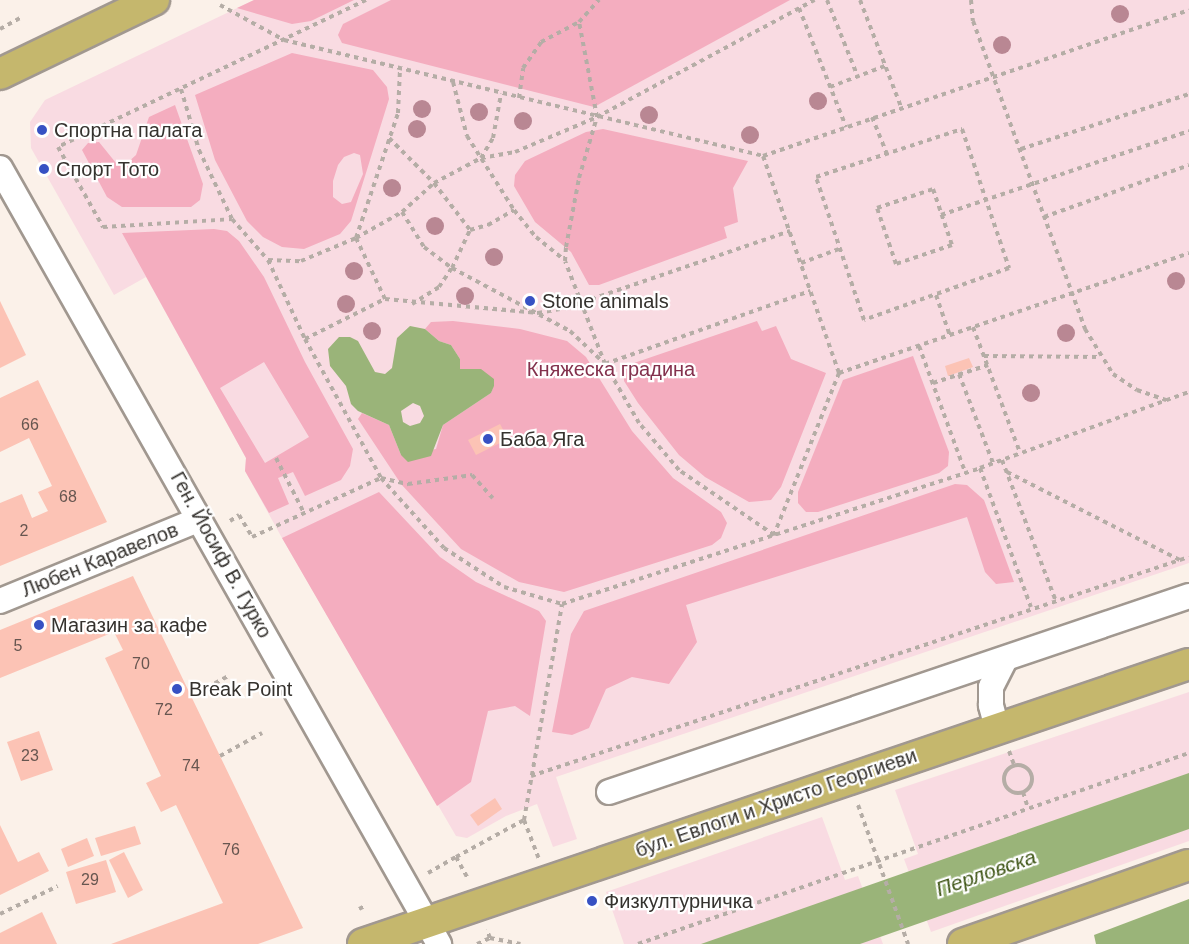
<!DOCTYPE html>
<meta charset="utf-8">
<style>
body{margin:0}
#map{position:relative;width:1189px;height:944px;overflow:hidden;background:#fbf1e9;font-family:Helvetica,sans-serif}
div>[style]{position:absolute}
.green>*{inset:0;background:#f9dbe2}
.forest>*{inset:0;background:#f4adbf}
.water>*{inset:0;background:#9ab479}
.building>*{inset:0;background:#fcc3b5}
.path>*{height:4px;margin-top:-2px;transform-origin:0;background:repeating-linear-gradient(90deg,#b5ada6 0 4.5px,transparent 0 9px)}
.path>.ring{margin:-2px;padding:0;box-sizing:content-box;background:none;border:4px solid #b5ada6;border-radius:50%}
.roads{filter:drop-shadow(2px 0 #a19890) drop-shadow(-2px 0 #a19890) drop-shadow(0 2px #a19890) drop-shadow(0 -2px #a19890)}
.minor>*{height:24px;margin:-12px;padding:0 12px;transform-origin:12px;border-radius:12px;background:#fff}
.major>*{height:30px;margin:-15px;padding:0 15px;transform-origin:15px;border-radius:15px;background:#c5b76d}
.trees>*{width:18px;height:18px;margin:-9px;border-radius:50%;background:#b98793}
.dots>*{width:16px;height:16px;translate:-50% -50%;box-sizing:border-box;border:3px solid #fff;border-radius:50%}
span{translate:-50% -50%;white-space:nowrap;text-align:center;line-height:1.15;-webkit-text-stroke:4.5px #fff;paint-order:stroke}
.number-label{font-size:16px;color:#675650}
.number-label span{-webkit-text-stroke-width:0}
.poi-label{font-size:20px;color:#35322e}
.left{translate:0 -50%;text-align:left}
.park-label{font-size:20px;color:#83314d}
.street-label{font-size:20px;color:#35322e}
.water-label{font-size:21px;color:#405718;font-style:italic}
</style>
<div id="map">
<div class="green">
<i style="clip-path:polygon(254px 0,1189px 0,1189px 563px,556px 777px,577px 839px,553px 847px,537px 804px,506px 816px,467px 838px,456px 836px,282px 538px,245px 471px,246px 458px,146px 277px,114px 295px,31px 148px,30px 122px,45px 100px)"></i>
<i style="clip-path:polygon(1189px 692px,1189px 841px,931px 932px,904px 859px,918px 854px,895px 790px)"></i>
<i style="clip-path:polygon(822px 817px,845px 880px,858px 876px,883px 944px,624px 944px,606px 892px)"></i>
</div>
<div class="forest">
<i style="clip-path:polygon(254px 0,354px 0,311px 21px,292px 24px,237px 8px)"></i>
<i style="clip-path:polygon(391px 0,790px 0,594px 107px,342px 43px,338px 35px,343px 24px)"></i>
<i style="clip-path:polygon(evenodd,292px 53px,373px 70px,387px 87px,389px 99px,351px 221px,340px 234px,304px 249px,282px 247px,263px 237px,247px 221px,215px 160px,195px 95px,292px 53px,354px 153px,360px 155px,363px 174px,351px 202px,342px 204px,333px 197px,333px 181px,338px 165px,344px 157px,354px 153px)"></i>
<i style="clip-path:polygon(175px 105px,203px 184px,200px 200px,191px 207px,122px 207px,107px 197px,82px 150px,88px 143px,99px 142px,116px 163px,126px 164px,136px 155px,149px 117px)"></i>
<i style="clip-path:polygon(603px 129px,748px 161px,733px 188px,738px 222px,724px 227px,727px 238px,599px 285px,589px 285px,571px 252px,535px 222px,514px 186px,515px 175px,525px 161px,586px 132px)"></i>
<i style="clip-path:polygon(evenodd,214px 229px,227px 231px,239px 241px,264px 277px,305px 362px,353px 449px,350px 466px,341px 480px,305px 496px,293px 472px,278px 478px,289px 504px,269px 513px,245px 471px,246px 458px,122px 233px,214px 229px,264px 362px,309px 437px,265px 463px,220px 388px,264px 362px)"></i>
<i style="clip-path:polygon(453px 321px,520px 329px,567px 341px,586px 357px,632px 431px,673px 478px,721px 512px,727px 523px,721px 538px,712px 545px,564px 592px,519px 582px,461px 549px,401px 484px,358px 419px,362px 413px,389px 425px,401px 455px,436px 449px,443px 425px,491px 393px,494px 385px,460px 369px,460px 359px,451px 345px,439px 341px,425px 329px,431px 322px)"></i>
<i style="clip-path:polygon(757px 321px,762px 331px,776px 326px,791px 359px,826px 373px,781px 487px,771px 500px,749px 502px,705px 477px,679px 455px,638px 403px,624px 381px,624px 371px,631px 364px)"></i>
<i style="clip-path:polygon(913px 356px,949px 452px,948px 466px,939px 473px,818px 512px,806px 512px,798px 503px,798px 492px,843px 380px)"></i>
<i style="clip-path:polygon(955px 484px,967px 485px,984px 500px,1014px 582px,996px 584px,985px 572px,967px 517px,686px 605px,697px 642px,669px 684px,632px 677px,606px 689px,589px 728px,572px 735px,552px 732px,571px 634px,584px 611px)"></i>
<i style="clip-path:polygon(379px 492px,440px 557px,476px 582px,539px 611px,546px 621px,530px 716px,515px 706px,488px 711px,471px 782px,437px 806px,282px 538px)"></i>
</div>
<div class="water">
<i style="clip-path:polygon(evenodd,410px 326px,425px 329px,439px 341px,451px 345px,460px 359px,460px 369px,481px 369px,494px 379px,494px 386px,491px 393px,443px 425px,431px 456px,408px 462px,401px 455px,389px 425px,358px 411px,351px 404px,346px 386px,330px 366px,328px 349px,339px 337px,350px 337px,358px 341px,375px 372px,385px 374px,392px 368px,397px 338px,410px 326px,413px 403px,420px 406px,424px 416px,420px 423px,410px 426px,403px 422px,401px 411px,413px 403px)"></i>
<i style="clip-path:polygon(1189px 773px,1189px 829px,860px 944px,701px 944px)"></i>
<i style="clip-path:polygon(1189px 899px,1189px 944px,1096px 944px,1094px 935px)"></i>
</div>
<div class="building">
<i style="clip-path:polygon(0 301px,26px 355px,0 368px)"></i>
<i style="clip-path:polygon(969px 358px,973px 367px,948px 376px,945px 366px)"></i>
<i style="clip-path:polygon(38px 380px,107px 522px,0 566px,0 503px,22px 494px,32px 518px,48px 511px,38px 492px,52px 486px,29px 438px,0 452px,0 398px)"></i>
<i style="clip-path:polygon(500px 424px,508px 439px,476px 455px,468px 440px)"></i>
<i style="clip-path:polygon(133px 576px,178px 669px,303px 928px,258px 944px,111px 944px,223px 903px,176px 805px,161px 812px,146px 783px,161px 776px,105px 658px,123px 650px,114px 632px,0 678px,0 630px)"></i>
<i style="clip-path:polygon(39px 731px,53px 770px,21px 781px,7px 742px)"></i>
<i style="clip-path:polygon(495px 798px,502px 809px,478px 826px,470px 815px)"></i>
<i style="clip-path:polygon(0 825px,18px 862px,39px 852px,49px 871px,0 895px)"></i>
<i style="clip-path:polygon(135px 826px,141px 844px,101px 856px,95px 838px)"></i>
<i style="clip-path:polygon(87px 838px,94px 856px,68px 867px,61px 849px)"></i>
<i style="clip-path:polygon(124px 852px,143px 890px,128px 898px,109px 860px)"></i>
<i style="clip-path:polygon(106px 860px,116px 892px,76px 904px,66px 872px)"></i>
<i style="clip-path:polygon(42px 912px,57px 944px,0 944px,0 933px)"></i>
</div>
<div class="path">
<i style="left:366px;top:0;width:341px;rotate:154.5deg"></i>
<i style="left:58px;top:147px;width:92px;rotate:60.6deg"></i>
<i style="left:103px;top:227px;width:129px;rotate:-3.5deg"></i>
<i style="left:232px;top:219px;width:55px;rotate:48.7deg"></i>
<i style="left:268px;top:260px;width:87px;rotate:64.9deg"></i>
<i style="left:305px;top:339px;width:158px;rotate:61.3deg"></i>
<i style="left:381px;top:478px;width:94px;rotate:48deg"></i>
<i style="left:444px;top:548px;width:72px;rotate:33deg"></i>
<i style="left:504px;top:587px;width:60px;rotate:16.3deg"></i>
<i style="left:562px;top:604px;width:440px;rotate:-18deg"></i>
<i style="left:980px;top:468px;width:222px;rotate:-20deg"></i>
<i style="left:827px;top:0;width:83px;rotate:68.1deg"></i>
<i style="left:860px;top:0;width:115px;rotate:69deg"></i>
<i style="left:971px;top:0;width:21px;rotate:85deg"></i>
<i style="left:973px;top:21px;width:328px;rotate:70deg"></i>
<i style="left:1085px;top:329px;width:53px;rotate:58.1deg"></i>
<i style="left:1113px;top:374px;width:29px;rotate:34deg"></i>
<i style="left:1137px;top:390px;width:31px;rotate:19deg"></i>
<i style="left:220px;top:5px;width:73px;rotate:28.7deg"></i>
<i style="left:284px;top:40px;width:493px;rotate:13.6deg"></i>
<i style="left:763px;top:156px;width:450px;rotate:-18.9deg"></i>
<i style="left:799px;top:8px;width:128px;rotate:68.4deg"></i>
<i style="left:0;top:29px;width:25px;rotate:-29deg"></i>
<i style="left:453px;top:82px;width:56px;rotate:75.5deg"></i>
<i style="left:467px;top:136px;width:88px;rotate:57.6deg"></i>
<i style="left:514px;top:210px;width:35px;rotate:51deg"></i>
<i style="left:536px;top:237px;width:36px;rotate:39deg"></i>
<i style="left:830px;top:87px;width:59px;rotate:-20.9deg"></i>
<i style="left:181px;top:89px;width:64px;rotate:73.6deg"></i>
<i style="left:199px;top:150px;width:76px;rotate:64.4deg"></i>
<i style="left:519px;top:98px;width:30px;rotate:-82deg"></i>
<i style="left:523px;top:68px;width:32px;rotate:-55deg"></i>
<i style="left:541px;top:42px;width:43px;rotate:-27.8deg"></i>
<i style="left:579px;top:22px;width:30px;rotate:-48deg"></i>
<i style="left:872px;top:117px;width:40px;rotate:68deg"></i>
<i style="left:962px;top:129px;width:147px;rotate:71.3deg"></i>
<i style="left:1009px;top:268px;width:154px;rotate:160.3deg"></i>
<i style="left:864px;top:320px;width:151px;rotate:-108.6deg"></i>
<i style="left:816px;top:177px;width:154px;rotate:-18.2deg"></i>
<i style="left:389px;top:138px;width:64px;rotate:45deg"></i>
<i style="left:434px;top:183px;width:53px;rotate:-28deg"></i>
<i style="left:481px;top:158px;width:35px;rotate:-10deg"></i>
<i style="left:515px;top:152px;width:89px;rotate:-23.1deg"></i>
<i style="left:597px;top:117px;width:97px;rotate:-100.7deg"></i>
<i style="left:1021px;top:149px;width:177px;rotate:-18.1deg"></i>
<i style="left:763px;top:156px;width:230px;rotate:70.7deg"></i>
<i style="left:839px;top:373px;width:175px;rotate:111.9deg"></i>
<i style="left:774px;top:535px;width:115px;rotate:-145.6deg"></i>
<i style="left:679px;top:470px;width:62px;rotate:-130.4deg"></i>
<i style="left:639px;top:423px;width:68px;rotate:-120deg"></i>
<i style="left:605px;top:364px;width:110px;rotate:-111.2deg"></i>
<i style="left:565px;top:261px;width:14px;rotate:-86deg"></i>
<i style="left:566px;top:247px;width:70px;rotate:-79.3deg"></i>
<i style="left:579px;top:178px;width:64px;rotate:-73.6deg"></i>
<i style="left:597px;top:117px;width:247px;rotate:-28.3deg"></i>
<i style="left:481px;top:158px;width:23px;rotate:-59deg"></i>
<i style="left:493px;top:138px;width:45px;rotate:-79.7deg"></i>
<i style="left:933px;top:189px;width:59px;rotate:71.3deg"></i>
<i style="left:952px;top:245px;width:59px;rotate:161.3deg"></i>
<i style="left:896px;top:264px;width:59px;rotate:-108.7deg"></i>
<i style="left:877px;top:208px;width:59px;rotate:-18.7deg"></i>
<i style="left:402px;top:212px;width:41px;rotate:57.8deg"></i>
<i style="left:424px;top:247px;width:35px;rotate:37deg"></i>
<i style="left:452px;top:268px;width:42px;rotate:-64.7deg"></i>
<i style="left:470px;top:230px;width:19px;rotate:-16deg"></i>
<i style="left:488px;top:225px;width:30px;rotate:-30deg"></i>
<i style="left:941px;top:215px;width:262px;rotate:-18.7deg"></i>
<i style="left:1044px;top:217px;width:154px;rotate:-19.7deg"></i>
<i style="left:268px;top:260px;width:33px;rotate:2deg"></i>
<i style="left:301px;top:261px;width:60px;rotate:-22.7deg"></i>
<i style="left:356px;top:238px;width:53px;rotate:-29.5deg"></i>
<i style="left:402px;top:212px;width:43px;rotate:-42.2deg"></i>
<i style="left:434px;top:183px;width:59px;rotate:52.5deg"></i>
<i style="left:801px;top:263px;width:40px;rotate:-20.2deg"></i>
<i style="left:936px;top:295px;width:43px;rotate:71.1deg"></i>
<i style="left:385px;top:299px;width:68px;rotate:-115.4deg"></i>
<i style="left:356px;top:238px;width:132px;rotate:-71.4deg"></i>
<i style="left:398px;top:113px;width:44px;rotate:-87.4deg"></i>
<i style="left:412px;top:304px;width:32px;rotate:-32deg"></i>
<i style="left:439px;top:287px;width:23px;rotate:-56deg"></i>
<i style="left:452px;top:268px;width:134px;rotate:28.1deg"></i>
<i style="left:570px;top:331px;width:48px;rotate:43.3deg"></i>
<i style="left:605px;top:364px;width:218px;rotate:-19.6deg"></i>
<i style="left:973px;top:327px;width:134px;rotate:69.5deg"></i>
<i style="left:305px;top:339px;width:89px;rotate:-26.6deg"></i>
<i style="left:385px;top:299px;width:154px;rotate:5.2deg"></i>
<i style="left:538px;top:313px;width:28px;rotate:-10deg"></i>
<i style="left:566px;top:308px;width:237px;rotate:-19deg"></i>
<i style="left:919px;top:346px;width:134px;rotate:69.9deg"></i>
<i style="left:984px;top:356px;width:115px;rotate:0.5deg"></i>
<i style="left:839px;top:373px;width:370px;rotate:-18.9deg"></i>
<i style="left:959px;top:374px;width:95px;rotate:69.1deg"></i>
<i style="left:933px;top:383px;width:58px;rotate:-18.1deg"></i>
<i style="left:276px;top:458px;width:62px;rotate:63deg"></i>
<i style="left:1002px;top:460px;width:149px;rotate:69.1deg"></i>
<i style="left:980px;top:468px;width:148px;rotate:69.9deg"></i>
<i style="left:1007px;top:472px;width:194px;rotate:27deg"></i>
<i style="left:230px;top:521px;width:11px;rotate:-34deg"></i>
<i style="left:239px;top:515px;width:26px;rotate:59deg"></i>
<i style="left:252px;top:537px;width:142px;rotate:-24.6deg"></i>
<i style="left:381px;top:478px;width:28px;rotate:13deg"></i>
<i style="left:408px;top:484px;width:65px;rotate:-8deg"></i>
<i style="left:472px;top:475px;width:31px;rotate:48deg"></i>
<i style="left:191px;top:696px;width:44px;rotate:-28.3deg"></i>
<i style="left:1009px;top:751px;width:15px;rotate:70deg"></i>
<i style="left:220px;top:756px;width:48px;rotate:-28.7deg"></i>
<i class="ring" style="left:1004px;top:765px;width:24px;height:24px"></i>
<i style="left:531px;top:776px;width:693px;rotate:-18.41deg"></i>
<i style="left:1023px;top:792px;width:17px;rotate:73deg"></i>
<i style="left:858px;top:805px;width:148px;rotate:70.2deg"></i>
<i style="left:524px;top:820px;width:42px;rotate:69deg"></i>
<i style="left:456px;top:857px;width:77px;rotate:-28.6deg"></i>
<i style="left:524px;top:820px;width:219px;rotate:-80deg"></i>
<i style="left:428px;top:873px;width:32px;rotate:-30deg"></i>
<i style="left:456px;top:857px;width:26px;rotate:61deg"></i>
<i style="left:359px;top:909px;width:7px;rotate:-27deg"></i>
<i style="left:0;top:914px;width:64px;rotate:-25.8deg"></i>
<i style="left:490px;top:938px;width:31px;rotate:11deg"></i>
<i style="left:477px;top:944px;width:14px;rotate:-25deg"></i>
<i style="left:490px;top:938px;width:9px;rotate:-111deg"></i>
<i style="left:638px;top:944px;width:583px;rotate:-19.12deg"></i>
</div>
<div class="roads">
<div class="minor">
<i style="left:0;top:168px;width:892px;rotate:60.5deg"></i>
<i style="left:0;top:601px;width:216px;rotate:-22.3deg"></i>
<i style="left:997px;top:728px;width:24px;rotate:-105deg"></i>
<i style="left:991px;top:705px;width:18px;rotate:-90deg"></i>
<i style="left:991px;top:687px;width:31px;rotate:-63deg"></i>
<i style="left:609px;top:792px;width:612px;rotate:-18.67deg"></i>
</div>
<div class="major">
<i style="left:0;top:74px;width:171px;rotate:-25.7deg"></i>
<i style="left:363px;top:944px;width:872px;rotate:-18.73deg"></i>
<i style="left:963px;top:944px;width:239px;rotate:-19.3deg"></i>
</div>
</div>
<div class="trees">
<i style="left:1120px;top:14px"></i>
<i style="left:1002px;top:45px"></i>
<i style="left:818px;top:101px"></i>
<i style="left:422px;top:109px"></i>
<i style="left:479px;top:112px"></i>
<i style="left:649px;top:115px"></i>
<i style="left:523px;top:121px"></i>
<i style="left:417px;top:129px"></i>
<i style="left:750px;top:135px"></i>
<i style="left:392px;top:188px"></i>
<i style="left:435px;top:226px"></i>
<i style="left:494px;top:257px"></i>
<i style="left:354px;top:271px"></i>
<i style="left:1176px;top:281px"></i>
<i style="left:465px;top:296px"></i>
<i style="left:346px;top:304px"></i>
<i style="left:372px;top:331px"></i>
<i style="left:1066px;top:333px"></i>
<i style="left:1031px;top:393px"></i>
</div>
<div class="dots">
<i style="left:42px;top:130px;background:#3751c3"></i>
<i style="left:44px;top:169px;background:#3751c3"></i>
<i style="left:530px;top:301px;background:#3751c3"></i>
<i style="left:488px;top:439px;background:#3751c3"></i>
<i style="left:39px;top:625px;background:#3751c3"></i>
<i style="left:177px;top:689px;background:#3751c3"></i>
<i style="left:592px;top:901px;background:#3751c3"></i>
</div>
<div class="number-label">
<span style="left:30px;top:425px">66</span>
<span style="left:68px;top:497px">68</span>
<span style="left:24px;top:531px">2</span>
<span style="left:18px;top:646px">5</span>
<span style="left:141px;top:664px">70</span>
<span style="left:164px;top:710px">72</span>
<span style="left:30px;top:756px">23</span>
<span style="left:191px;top:766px">74</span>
<span style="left:231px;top:850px">76</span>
<span style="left:90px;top:880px">29</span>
</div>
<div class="poi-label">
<span class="left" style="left:54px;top:130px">Спортна палата</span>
<span class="left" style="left:56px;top:169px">Спорт Тото</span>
<span class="left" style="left:542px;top:301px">Stone animals</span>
<span class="left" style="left:500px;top:439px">Баба Яга</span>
<span class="left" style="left:51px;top:625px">Магазин за кафе</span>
<span class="left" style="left:189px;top:689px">Break Point</span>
<span class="left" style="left:604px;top:901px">Физкултурничка</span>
</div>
<div class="park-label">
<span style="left:611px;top:369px">Княжеска градина</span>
</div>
<div class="street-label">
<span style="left:221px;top:555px;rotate:61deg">Ген. Йосиф В. Гурко</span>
<span style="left:100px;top:560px;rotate:-22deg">Любен Каравелов</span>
<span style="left:776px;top:803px;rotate:-19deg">бул. Евлоги и Христо Георгиеви</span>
</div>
<div class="water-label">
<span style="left:986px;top:873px;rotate:-19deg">Перловска</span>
</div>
</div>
